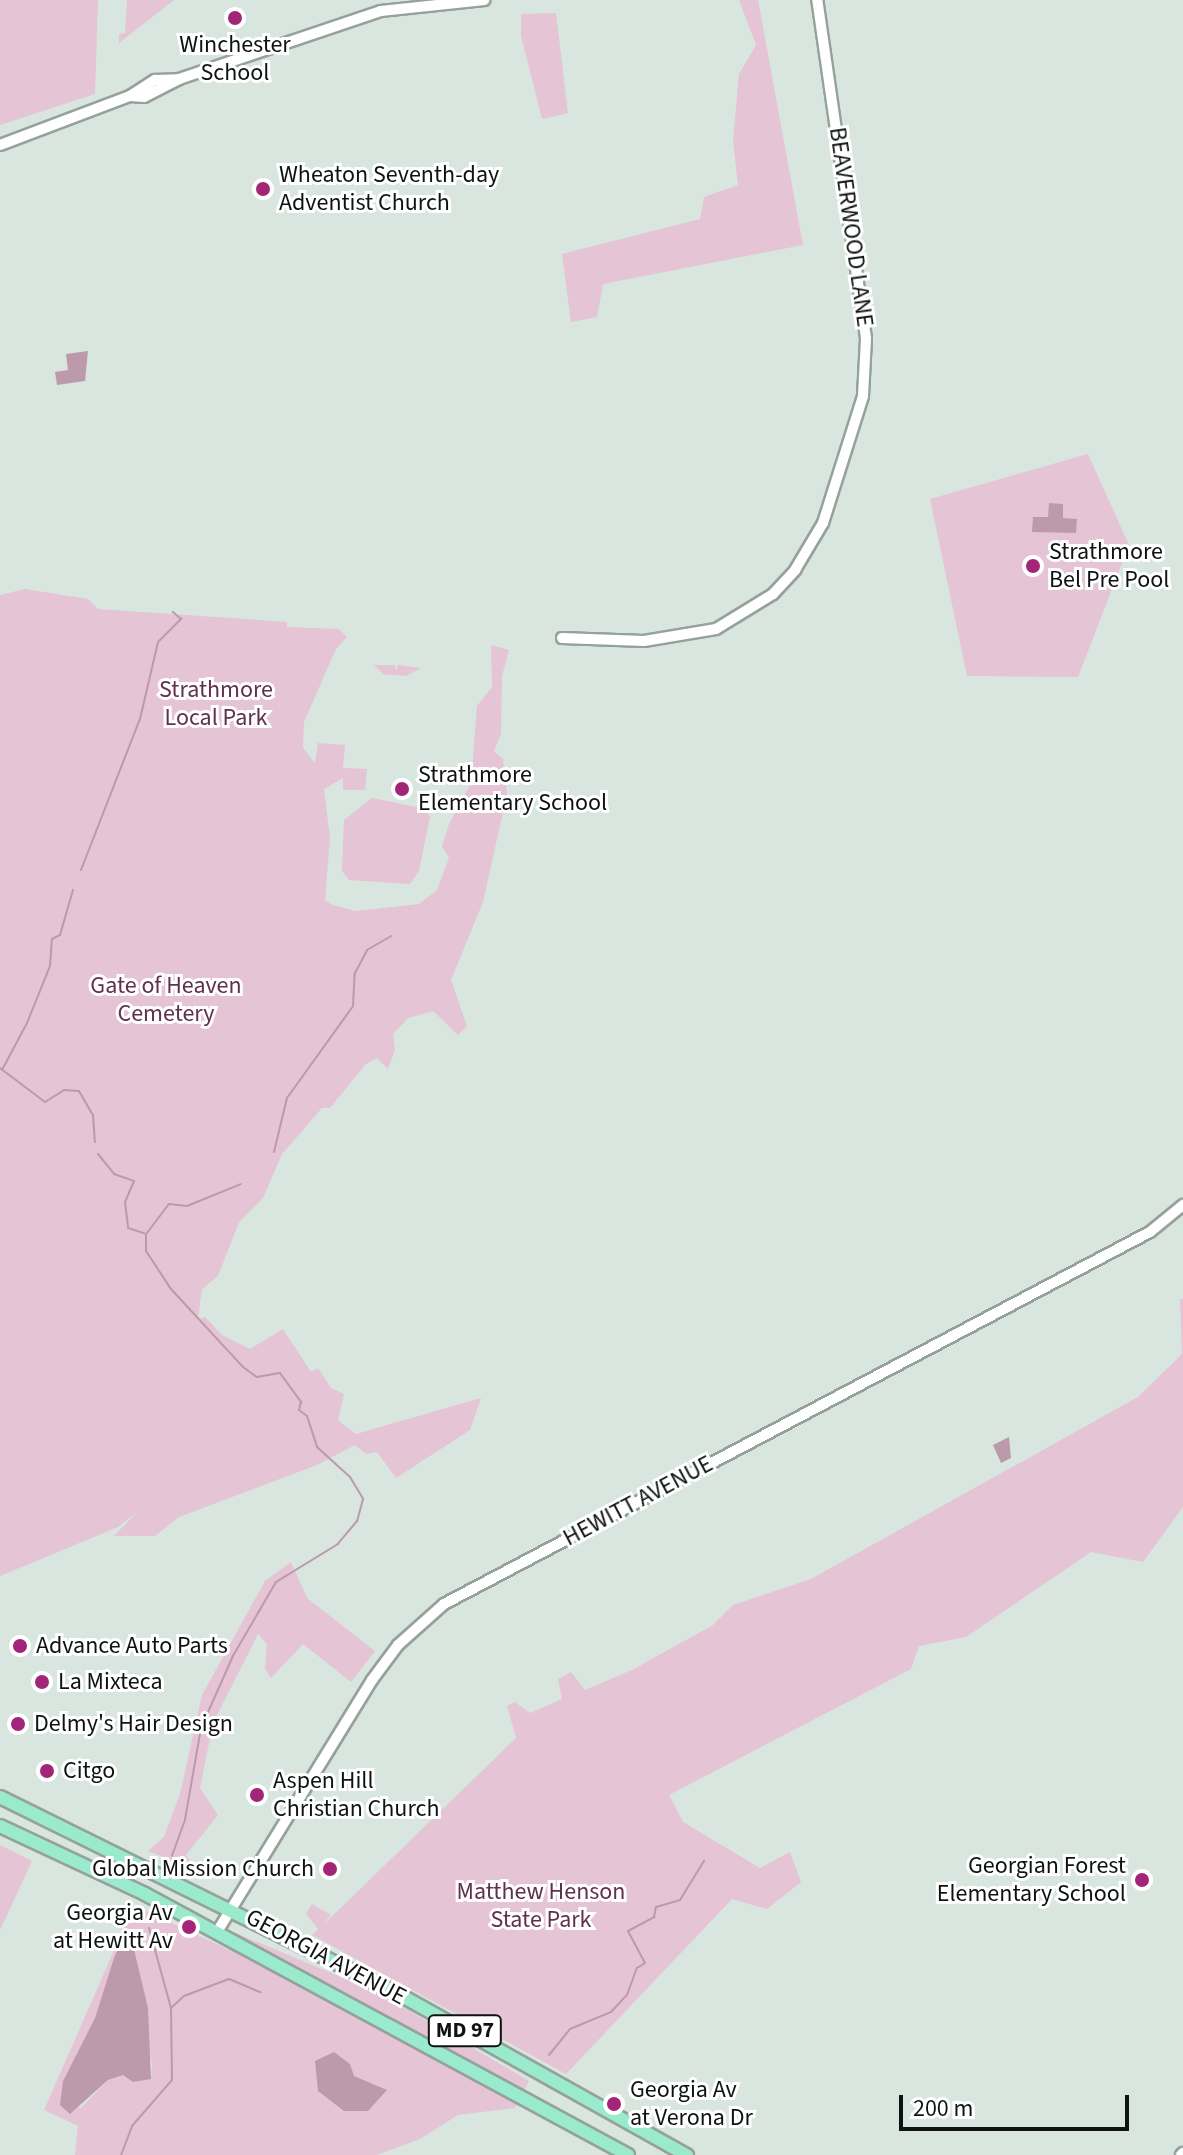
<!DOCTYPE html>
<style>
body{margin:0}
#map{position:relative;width:1183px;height:2155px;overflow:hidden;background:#d8e6df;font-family:"Source Sans 3",sans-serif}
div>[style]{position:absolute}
.green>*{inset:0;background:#e4c4d5}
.water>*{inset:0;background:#bc9aac}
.stream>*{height:2px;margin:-1px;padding:0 1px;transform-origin:1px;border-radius:1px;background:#bc9aac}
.roads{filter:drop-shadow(2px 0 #95a29c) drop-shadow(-2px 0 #95a29c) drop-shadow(0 2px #95a29c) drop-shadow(0 -2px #95a29c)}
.secondary>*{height:10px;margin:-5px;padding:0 5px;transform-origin:5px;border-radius:5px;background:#fff}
.primary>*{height:12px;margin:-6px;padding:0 6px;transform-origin:6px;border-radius:6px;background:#9aebce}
.dots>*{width:22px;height:22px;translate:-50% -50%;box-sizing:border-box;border:4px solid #fff;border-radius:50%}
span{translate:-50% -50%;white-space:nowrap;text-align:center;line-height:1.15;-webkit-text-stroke:6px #fff;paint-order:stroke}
.shield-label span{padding:2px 6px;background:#fff;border:2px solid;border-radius:6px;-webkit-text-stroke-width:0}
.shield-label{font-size:22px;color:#0e1311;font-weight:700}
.poi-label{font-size:24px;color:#0e1311}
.left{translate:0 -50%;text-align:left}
.right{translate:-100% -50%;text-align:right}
.street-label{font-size:24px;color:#0e1311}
.park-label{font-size:24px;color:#60314d}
.scale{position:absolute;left:899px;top:2095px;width:230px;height:36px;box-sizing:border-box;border:4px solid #0e1311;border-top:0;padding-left:10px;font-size:24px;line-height:28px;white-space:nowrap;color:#0e1311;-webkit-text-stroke:6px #fff;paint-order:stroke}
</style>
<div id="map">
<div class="green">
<i style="clip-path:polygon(0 0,98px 0,95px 94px,0 125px)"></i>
<i style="clip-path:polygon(127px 0,174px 0,119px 43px,119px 34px,125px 33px)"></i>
<i style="clip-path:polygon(739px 0,758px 0,803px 245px,603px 284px,597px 317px,571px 322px,562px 254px,700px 219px,704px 197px,738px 185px,733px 141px,739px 74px,756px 45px)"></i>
<i style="clip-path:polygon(556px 13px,568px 113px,542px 119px,521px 36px,521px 14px)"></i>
<i style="clip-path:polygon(1088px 454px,1129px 545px,1078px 677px,967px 676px,930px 499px)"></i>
<i style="clip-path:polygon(25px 589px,88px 599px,98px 609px,287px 622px,287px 627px,339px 629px,347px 637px,336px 649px,304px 722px,303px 748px,315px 763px,318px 743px,345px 745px,343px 768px,367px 769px,365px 790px,343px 790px,343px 778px,324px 789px,330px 838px,325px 900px,332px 905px,356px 911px,419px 904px,437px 890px,449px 858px,442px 846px,449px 824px,471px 783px,477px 706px,492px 687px,491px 645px,509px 650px,502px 676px,501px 734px,494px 751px,503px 759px,507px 794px,483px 902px,451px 980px,467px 1026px,458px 1035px,433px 1011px,408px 1018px,393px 1034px,395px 1050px,388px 1069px,377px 1058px,366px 1064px,330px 1108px,322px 1108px,282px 1154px,263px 1198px,239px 1222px,218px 1276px,202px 1289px,198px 1319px,205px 1317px,222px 1335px,250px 1349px,283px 1329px,311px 1372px,318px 1368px,331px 1388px,344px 1394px,338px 1420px,356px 1434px,481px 1398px,470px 1430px,396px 1478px,377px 1452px,366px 1454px,355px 1445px,317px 1465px,179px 1517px,155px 1536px,114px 1536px,137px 1512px,118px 1527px,0 1576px,0 595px)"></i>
<i style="clip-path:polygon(374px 665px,395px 665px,396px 671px,398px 665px,421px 668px,406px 676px,383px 674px)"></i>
<i style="clip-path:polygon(372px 798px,426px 809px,430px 817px,419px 871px,410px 884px,349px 880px,342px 871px,344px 820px)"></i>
<i style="clip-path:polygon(1180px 1299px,1183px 1299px,1183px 1507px,1143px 1562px,1091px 1552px,966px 1637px,919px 1646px,911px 1669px,669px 1795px,683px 1822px,760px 1868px,790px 1852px,801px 1882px,767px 1909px,732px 1899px,566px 2074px,312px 1935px,318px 1929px,306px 1914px,312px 1904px,331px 1915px,324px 1924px,516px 1738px,507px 1706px,515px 1702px,530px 1713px,562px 1699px,558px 1679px,571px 1672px,585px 1690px,632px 1670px,713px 1625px,733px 1605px,811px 1579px,1138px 1397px,1182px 1354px)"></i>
<i style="clip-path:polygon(291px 1562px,307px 1598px,375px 1651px,351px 1682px,303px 1644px,271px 1678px,265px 1669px,267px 1644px,258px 1634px,213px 1723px,200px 1788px,218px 1815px,186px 1855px,196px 1870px,148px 1851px,164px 1837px,180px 1794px,202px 1695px,265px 1581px)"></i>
<i style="clip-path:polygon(0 1845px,32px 1861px,0 1930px)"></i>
<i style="clip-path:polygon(evenodd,134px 1905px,229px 1950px,236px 1933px,379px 1993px,529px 2081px,515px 2108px,458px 2115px,420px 2139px,377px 2155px,75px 2155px,78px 2126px,44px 2110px,134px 1905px,123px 1939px,152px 2064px,151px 2079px,123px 2075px,108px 2080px,80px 2109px,63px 2081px,95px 2018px,123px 1939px)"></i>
</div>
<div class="water">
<i style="clip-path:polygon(88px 351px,85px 381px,57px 385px,55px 372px,68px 370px,66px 354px)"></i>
<i style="clip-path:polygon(1049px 503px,1063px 504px,1063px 518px,1077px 519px,1076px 533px,1032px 532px,1033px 517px,1048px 517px)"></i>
<i style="clip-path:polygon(1009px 1437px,1011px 1458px,1001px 1463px,993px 1445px)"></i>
<i style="clip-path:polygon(131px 1937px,148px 2008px,151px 2079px,133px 2082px,123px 2075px,108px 2080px,70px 2114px,60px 2105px,63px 2081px,95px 2018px,114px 1958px,123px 1938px)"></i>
<i style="clip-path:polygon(334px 2052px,350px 2064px,354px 2076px,387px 2090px,368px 2111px,344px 2111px,318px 2091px,315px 2061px)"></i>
</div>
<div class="stream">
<i style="left:81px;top:870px;width:162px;rotate:-68.7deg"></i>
<i style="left:140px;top:719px;width:79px;rotate:-76.8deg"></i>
<i style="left:158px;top:642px;width:33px;rotate:-45deg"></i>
<i style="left:181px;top:619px;width:11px;rotate:-139deg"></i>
<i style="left:0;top:1068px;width:56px;rotate:37.1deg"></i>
<i style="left:45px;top:1102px;width:22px;rotate:-32deg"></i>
<i style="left:64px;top:1090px;width:15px;rotate:4deg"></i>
<i style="left:79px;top:1091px;width:28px;rotate:60deg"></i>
<i style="left:93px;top:1115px;width:27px;rotate:86deg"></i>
<i style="left:2px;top:1070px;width:53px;rotate:-62deg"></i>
<i style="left:27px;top:1023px;width:61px;rotate:-68deg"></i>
<i style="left:50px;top:966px;width:27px;rotate:-86deg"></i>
<i style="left:52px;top:939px;width:9px;rotate:-27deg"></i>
<i style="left:60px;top:935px;width:47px;rotate:-73.9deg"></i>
<i style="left:274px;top:1152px;width:56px;rotate:-76.5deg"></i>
<i style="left:287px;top:1098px;width:113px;rotate:-54.3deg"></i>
<i style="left:353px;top:1006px;width:33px;rotate:-87deg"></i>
<i style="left:355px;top:973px;width:26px;rotate:-62deg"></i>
<i style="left:367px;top:950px;width:28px;rotate:-30deg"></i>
<i style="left:98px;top:1154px;width:26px;rotate:51deg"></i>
<i style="left:114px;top:1174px;width:21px;rotate:19deg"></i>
<i style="left:134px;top:1181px;width:23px;rotate:113deg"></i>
<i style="left:125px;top:1202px;width:26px;rotate:83deg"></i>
<i style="left:128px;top:1228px;width:19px;rotate:18deg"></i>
<i style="left:146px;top:1234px;width:17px;rotate:90deg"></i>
<i style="left:146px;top:1251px;width:45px;rotate:56.7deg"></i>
<i style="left:171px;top:1289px;width:106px;rotate:47.3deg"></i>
<i style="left:243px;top:1367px;width:17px;rotate:36deg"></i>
<i style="left:257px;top:1377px;width:23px;rotate:-10deg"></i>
<i style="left:280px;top:1373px;width:36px;rotate:54deg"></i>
<i style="left:301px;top:1402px;width:8px;rotate:104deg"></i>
<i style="left:299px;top:1410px;width:10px;rotate:37deg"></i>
<i style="left:307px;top:1416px;width:33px;rotate:72deg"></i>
<i style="left:317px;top:1447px;width:45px;rotate:42.3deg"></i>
<i style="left:350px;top:1477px;width:26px;rotate:59deg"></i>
<i style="left:363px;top:1499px;width:23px;rotate:105deg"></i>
<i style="left:357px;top:1521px;width:30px;rotate:130deg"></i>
<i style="left:338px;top:1544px;width:73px;rotate:148.5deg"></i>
<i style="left:276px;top:1582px;width:86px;rotate:120.2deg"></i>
<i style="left:233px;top:1656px;width:79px;rotate:114deg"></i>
<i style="left:201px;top:1728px;width:93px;rotate:99.9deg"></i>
<i style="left:185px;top:1820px;width:38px;rotate:110deg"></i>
<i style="left:147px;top:1233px;width:36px;rotate:-53deg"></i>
<i style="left:169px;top:1204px;width:18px;rotate:6deg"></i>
<i style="left:187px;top:1206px;width:58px;rotate:-22.2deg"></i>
<i style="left:171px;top:2008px;width:18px;rotate:-43deg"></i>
<i style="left:184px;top:1996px;width:48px;rotate:-20.7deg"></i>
<i style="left:229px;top:1979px;width:34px;rotate:23deg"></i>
<i style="left:549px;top:2055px;width:33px;rotate:-51deg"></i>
<i style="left:570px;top:2029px;width:44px;rotate:-22.5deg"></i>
<i style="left:611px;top:2012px;width:23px;rotate:-47deg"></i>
<i style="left:627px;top:1995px;width:29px;rotate:-70deg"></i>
<i style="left:637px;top:1968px;width:9px;rotate:-32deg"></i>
<i style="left:645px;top:1963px;width:36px;rotate:-118deg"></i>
<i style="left:628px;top:1931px;width:30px;rotate:-28deg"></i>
<i style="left:654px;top:1917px;width:10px;rotate:-79deg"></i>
<i style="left:656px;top:1907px;width:25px;rotate:-16deg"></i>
<i style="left:680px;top:1900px;width:46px;rotate:-58.4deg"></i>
<i style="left:121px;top:2155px;width:31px;rotate:-69deg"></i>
<i style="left:132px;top:2126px;width:61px;rotate:-49deg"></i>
<i style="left:172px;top:2080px;width:72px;rotate:-90.8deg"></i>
<i style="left:171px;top:2008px;width:83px;rotate:-105.4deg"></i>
</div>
<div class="roads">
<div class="secondary">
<i style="left:130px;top:96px;width:14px;rotate:4deg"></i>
<i style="left:144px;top:97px;width:39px;rotate:-27deg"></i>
<i style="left:179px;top:79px;width:213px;rotate:-18.6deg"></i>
<i style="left:381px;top:11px;width:104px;rotate:-6.1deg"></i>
<i style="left:0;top:145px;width:139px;rotate:-20.7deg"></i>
<i style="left:130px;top:96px;width:30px;rotate:-33deg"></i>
<i style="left:155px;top:80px;width:24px;rotate:-2deg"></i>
<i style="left:562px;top:638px;width:82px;rotate:2.1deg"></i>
<i style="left:644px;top:641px;width:73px;rotate:-9.5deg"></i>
<i style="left:716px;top:629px;width:67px;rotate:-31.6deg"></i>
<i style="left:773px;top:594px;width:33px;rotate:-47deg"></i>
<i style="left:795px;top:570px;width:55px;rotate:-59.2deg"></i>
<i style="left:823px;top:523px;width:133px;rotate:-72.5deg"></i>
<i style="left:863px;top:396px;width:58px;rotate:-87deg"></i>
<i style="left:866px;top:338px;width:342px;rotate:-98.2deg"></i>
<i style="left:217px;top:1932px;width:296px;rotate:-58.4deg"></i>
<i style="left:372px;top:1680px;width:44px;rotate:-53.4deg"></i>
<i style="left:398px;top:1645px;width:62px;rotate:-41.7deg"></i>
<i style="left:444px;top:1604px;width:798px;rotate:-27.79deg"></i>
<i style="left:1150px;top:1232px;width:43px;rotate:-39.3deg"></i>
<i style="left:1181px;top:2155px;width:3px;rotate:-45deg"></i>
</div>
<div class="primary">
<i style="left:0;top:1797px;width:438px;rotate:26.3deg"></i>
<i style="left:393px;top:1991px;width:337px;rotate:29.2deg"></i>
<i style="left:0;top:1826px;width:160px;rotate:25.1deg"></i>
<i style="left:145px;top:1894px;width:549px;rotate:28.39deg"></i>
</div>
</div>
<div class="dots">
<i style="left:235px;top:18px;background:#a22578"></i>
<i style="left:263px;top:189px;background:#a22578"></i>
<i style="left:1033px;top:566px;background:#a22578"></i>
<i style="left:402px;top:789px;background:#a22578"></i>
<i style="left:20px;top:1646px;background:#a22578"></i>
<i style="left:42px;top:1682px;background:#a22578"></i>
<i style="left:18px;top:1724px;background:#a22578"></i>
<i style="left:47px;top:1771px;background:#a22578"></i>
<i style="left:257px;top:1795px;background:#a22578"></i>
<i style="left:330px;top:1869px;background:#a22578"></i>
<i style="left:1142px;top:1880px;background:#a22578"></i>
<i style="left:189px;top:1927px;background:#a22578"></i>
<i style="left:614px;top:2104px;background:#a22578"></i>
</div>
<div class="shield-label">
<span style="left:465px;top:2031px">MD 97</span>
</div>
<div class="poi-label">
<span style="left:235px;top:59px">Winchester<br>School</span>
<span class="left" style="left:279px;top:189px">Wheaton Seventh-day<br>Adventist Church</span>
<span class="left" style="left:1049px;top:566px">Strathmore<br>Bel Pre Pool</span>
<span class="left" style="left:418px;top:789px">Strathmore<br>Elementary School</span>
<span class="left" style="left:36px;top:1646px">Advance Auto Parts</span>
<span class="left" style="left:58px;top:1682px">La Mixteca</span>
<span class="left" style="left:34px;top:1724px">Delmy's Hair Design</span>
<span class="left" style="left:63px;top:1771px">Citgo</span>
<span class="left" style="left:273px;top:1795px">Aspen Hill<br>Christian Church</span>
<span class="right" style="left:1126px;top:1880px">Georgian Forest<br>Elementary School</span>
<span class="right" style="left:314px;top:1869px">Global Mission Church</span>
<span class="right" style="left:173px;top:1927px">Georgia Av<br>at Hewitt Av</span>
<span class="left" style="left:630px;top:2104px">Georgia Av<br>at Verona Dr</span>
</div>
<div class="street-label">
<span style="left:851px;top:227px;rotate:82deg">BEAVERWOOD LANE</span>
<span style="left:638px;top:1501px;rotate:-28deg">HEWITT AVENUE</span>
<span style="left:326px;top:1957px;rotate:28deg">GEORGIA AVENUE</span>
</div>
<div class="park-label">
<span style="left:216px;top:704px">Strathmore<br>Local Park</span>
<span style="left:166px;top:1000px">Gate of Heaven<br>Cemetery</span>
<span style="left:541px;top:1906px">Matthew Henson<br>State Park</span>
</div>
<div class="scale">200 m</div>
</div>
